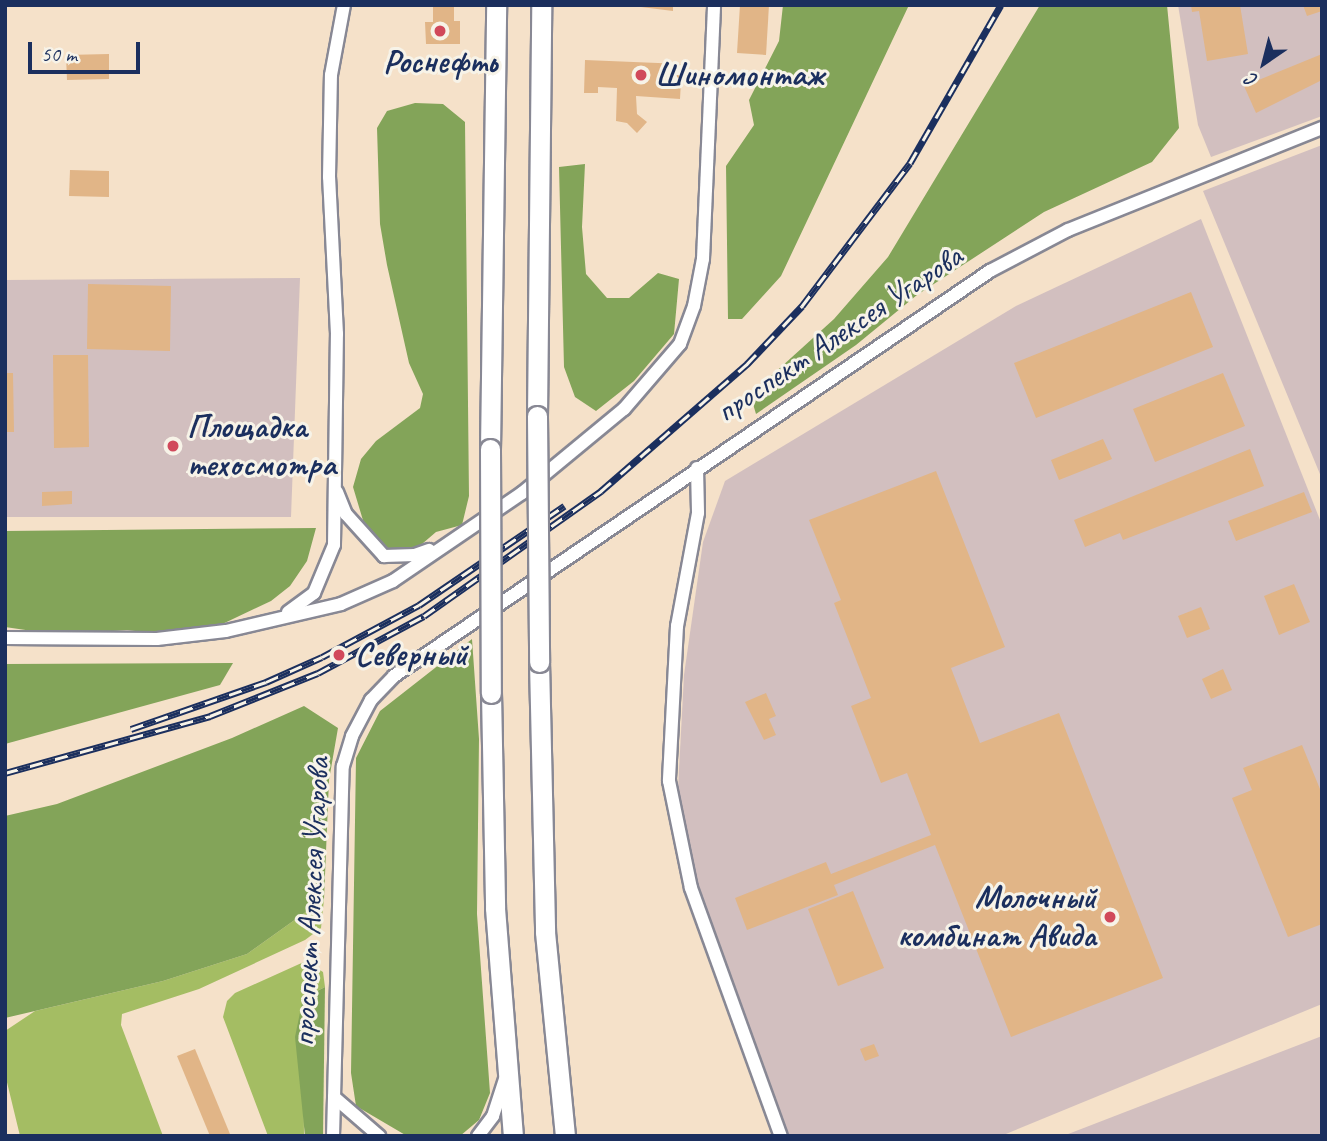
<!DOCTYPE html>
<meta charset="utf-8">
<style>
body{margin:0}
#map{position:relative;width:1327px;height:1141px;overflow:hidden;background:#f5e1c9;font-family:Caveat,sans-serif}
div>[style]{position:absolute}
.industrial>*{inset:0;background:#d2bfbf}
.green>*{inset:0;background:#a4bd63}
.forest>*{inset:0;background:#83a459}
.building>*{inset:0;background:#e1b587}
.roads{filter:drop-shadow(2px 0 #888894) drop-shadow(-2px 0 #888894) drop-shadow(0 2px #888894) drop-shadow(0 -2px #888894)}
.minor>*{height:12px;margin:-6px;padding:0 6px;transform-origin:6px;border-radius:6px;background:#fff}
.primary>*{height:19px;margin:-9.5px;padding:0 9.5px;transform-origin:9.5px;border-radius:9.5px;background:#fff}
.rail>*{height:7px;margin-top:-3.5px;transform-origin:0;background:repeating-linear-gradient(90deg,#f7f3e8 0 13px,#1b2f5e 0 26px);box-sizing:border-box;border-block:2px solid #1b2f5e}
.bridges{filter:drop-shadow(2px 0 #888894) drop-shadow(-2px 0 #888894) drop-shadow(0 2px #888894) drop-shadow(0 -2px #888894)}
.primary-bridge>*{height:19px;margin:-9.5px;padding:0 9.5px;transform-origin:9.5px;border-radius:9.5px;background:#fff}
.dots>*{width:19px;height:19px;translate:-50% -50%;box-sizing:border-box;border:4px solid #f7f3e8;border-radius:50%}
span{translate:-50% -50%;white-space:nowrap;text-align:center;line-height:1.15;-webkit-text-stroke:6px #f7f3e8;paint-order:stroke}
.poi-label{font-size:33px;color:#1b2f5e;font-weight:700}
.left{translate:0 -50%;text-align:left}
.right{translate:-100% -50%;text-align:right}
.street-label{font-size:33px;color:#1b2f5e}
.frame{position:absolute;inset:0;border:7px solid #1b2f5e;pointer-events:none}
.north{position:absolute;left:1229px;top:28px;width:70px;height:70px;-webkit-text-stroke:5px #f7f3e8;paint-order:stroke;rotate:215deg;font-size:19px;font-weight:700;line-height:28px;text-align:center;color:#1b2f5e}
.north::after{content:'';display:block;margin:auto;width:24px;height:32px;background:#1b2f5e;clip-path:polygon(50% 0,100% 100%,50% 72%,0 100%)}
.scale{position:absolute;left:28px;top:42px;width:112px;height:32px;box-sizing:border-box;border:4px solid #1b2f5e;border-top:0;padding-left:9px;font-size:21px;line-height:24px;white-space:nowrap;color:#1b2f5e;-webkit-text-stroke:5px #f7f3e8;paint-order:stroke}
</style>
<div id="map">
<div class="industrial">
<i style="clip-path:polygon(1178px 5px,1322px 5px,1322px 116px,1211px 157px,1198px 125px)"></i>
<i style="clip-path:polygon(1322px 145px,1322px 479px,1203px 191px)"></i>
<i style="clip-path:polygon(1201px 219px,1322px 525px,1322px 1004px,1001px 1136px,786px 1136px,706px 927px,677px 808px,684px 675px,703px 542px,725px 481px,1016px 306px)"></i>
<i style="clip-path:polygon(300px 278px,291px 517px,5px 517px,5px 280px)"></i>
<i style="clip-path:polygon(1322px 1036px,1322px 1136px,1063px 1136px)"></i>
</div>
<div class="green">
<i style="clip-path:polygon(324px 899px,321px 928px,305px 940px,199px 989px,122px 1014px,121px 1025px,163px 1136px,20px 1136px,5px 1074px,5px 1031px,35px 1011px,163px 981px,247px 954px)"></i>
<i style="clip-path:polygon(306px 961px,323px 972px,325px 987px,303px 998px,304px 1136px,268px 1136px,223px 1017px,227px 1001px,235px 993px)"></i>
</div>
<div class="forest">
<i style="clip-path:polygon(783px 5px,909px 5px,781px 276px,742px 319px,728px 319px,726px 166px,754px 125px,749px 100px,779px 41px)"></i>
<i style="clip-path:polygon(1040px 5px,1167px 5px,1179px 128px,1152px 162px,1044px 212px,917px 295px,856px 345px,756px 414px,753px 404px,770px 377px,834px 319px,888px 257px)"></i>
<i style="clip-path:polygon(415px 103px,443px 104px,465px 122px,469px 496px,462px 525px,436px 532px,408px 556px,386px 549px,368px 537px,353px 487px,361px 459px,376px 441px,420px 408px,423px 394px,409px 363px,387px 265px,380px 224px,377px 128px,387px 111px)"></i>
<i style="clip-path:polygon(585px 164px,582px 227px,586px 274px,607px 298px,629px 298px,658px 273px,679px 279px,674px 334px,634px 381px,596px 411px,575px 397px,564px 367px,559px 167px)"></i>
<i style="clip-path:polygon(316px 528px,307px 561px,290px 586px,271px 601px,214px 628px,183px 637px,127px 630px,60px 635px,5px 627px,5px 531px)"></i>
<i style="clip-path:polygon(472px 639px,479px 739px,477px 914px,490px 1093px,479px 1120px,460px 1136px,407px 1136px,356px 1106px,351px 1073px,356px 758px,380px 711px)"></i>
<i style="clip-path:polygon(233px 663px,220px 685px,5px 744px,5px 664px)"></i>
<i style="clip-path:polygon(304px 706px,338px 728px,329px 780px,324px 899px,247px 954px,163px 981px,5px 1018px,5px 816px,57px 804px,232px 738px)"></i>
<i style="clip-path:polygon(325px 987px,323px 1136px,305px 1136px,295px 1037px,303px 998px)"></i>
</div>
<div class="building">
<i style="clip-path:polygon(433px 5px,454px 5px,454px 21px,460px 21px,460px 44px,426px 44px,425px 22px,433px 22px)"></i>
<i style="clip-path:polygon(625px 5px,673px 5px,673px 11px)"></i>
<i style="clip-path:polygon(740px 5px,769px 5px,766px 55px,737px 53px)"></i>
<i style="clip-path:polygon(1191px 5px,1240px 5px,1248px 54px,1207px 61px,1199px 11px,1192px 12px)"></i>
<i style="clip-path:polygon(1303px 5px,1322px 5px,1322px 11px,1307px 16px)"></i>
<i style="clip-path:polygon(109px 54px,109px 79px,67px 80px,66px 55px)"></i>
<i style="clip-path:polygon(1322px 54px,1322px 80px,1256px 113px,1244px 86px)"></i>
<i style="clip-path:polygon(585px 60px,682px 64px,680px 99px,636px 96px,637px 114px,647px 122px,637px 133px,627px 123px,616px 121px,617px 88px,598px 87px,598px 93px,584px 93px)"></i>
<i style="clip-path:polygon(70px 170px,109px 171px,109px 197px,69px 196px)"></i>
<i style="clip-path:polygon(88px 284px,171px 286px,170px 351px,87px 349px)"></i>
<i style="clip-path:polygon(1191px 292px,1213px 347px,1036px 418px,1014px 363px)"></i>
<i style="clip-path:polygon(53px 355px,88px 355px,89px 447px,54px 448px)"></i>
<i style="clip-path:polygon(5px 373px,13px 373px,14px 432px,5px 432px)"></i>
<i style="clip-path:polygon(1223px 373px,1245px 426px,1155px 462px,1133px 409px)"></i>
<i style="clip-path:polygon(1103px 439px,1112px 459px,1059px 480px,1051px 460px)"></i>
<i style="clip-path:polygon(1250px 449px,1264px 486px,1123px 540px,1120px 533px,1085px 547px,1074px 520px)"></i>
<i style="clip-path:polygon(936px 471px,1005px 647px,951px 668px,980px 743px,1059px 713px,1163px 978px,1011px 1037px,935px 845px,834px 885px,838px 895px,747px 930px,735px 898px,826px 862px,831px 874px,931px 835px,907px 773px,881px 783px,851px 706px,871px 698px,834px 603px,841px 600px,809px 520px)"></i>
<i style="clip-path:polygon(72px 491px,72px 504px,42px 506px,42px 492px)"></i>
<i style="clip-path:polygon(1304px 492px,1312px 512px,1236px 541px,1228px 521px)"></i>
<i style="clip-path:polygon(1294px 584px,1310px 622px,1279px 635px,1264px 596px)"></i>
<i style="clip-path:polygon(1201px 607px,1210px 629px,1187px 638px,1178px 616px)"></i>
<i style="clip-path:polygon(1223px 669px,1232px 690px,1211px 699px,1202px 679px)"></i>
<i style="clip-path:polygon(766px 693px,776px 716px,769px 719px,776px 735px,764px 740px,745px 702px)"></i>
<i style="clip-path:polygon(1302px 745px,1322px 794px,1322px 924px,1288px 937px,1232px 798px,1252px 790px,1243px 768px)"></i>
<i style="clip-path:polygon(853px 891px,884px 968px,838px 986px,808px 909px)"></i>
<i style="clip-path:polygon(874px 1044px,879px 1056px,865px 1061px,860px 1049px)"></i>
<i style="clip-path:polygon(195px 1049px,230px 1134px,226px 1136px,210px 1136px,177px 1056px)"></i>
</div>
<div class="roads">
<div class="minor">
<i style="left:697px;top:468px;width:45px;rotate:88.7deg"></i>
<i style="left:698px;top:513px;width:115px;rotate:100.5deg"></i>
<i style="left:677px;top:626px;width:155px;rotate:93deg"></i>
<i style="left:669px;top:781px;width:109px;rotate:78.4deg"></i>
<i style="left:691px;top:888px;width:264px;rotate:70.1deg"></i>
<i style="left:337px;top:492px;width:24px;rotate:68deg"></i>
<i style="left:346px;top:514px;width:57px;rotate:47.9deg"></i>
<i style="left:384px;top:556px;width:31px;rotate:-2deg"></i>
<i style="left:415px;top:555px;width:15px;rotate:-20deg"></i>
<i style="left:288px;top:612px;width:32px;rotate:-36deg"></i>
<i style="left:314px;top:593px;width:52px;rotate:-67.4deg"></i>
<i style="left:334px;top:545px;width:211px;rotate:-89.2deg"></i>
<i style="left:337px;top:334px;width:157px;rotate:-92.9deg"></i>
<i style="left:329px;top:177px;width:102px;rotate:-88.9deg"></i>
<i style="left:331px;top:75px;width:71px;rotate:-79.5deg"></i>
<i style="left:5px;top:638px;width:152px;rotate:0.4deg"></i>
<i style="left:157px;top:639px;width:69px;rotate:-6.6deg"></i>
<i style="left:226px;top:631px;width:118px;rotate:-13.2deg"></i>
<i style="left:341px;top:604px;width:57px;rotate:-23.9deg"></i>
<i style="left:393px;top:581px;width:156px;rotate:-34.3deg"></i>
<i style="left:522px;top:493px;width:132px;rotate:-39.5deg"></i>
<i style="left:624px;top:409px;width:86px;rotate:-49.3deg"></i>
<i style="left:680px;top:344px;width:40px;rotate:-69.8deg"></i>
<i style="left:694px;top:306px;width:48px;rotate:-79.2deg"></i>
<i style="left:703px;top:259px;width:254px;rotate:-87.5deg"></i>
<i style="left:334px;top:1097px;width:60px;rotate:40.9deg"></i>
<i style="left:333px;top:1136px;width:370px;rotate:-88.5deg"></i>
<i style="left:343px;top:766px;width:31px;rotate:-73deg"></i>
<i style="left:352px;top:736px;width:41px;rotate:-62.2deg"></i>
<i style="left:371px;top:700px;width:33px;rotate:-46deg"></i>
<i style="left:394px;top:676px;width:721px;rotate:-34.2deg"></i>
<i style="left:990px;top:271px;width:88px;rotate:-27.7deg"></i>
<i style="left:1068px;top:230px;width:274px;rotate:-21.9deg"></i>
<i style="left:478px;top:1136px;width:25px;rotate:-53deg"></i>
<i style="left:493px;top:1116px;width:38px;rotate:-72deg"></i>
</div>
<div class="primary">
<i style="left:537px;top:416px;width:411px;rotate:-89.4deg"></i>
<i style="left:490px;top:449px;width:444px;rotate:-89.2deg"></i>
<i style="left:539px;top:662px;width:270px;rotate:88.7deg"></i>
<i style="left:545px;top:932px;width:205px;rotate:84.4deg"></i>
<i style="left:491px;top:693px;width:215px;rotate:88.9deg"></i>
<i style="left:495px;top:908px;width:229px;rotate:85.5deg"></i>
</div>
</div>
<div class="rail">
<i style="left:131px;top:729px;width:143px;rotate:-19.2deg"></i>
<i style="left:266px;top:682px;width:61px;rotate:-24.1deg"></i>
<i style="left:322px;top:657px;width:110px;rotate:-28.2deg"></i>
<i style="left:419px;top:605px;width:176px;rotate:-34.3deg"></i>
<i style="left:5px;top:773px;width:213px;rotate:-15.5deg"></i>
<i style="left:210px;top:716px;width:116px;rotate:-21.7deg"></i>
<i style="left:318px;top:673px;width:120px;rotate:-28.3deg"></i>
<i style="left:424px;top:616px;width:217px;rotate:-35.2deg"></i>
<i style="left:601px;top:491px;width:194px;rotate:-41deg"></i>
<i style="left:747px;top:364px;width:80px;rotate:-46.5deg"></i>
<i style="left:802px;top:306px;width:179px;rotate:-52.9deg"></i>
<i style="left:910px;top:163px;width:182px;rotate:-60.1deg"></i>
</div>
<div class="bridges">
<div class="primary-bridge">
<i style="left:537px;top:416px;width:246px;rotate:89.5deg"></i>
<i style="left:490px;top:449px;width:244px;rotate:89.8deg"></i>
</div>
</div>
<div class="dots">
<i style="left:440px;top:31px;background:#d1495b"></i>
<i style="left:641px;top:75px;background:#d1495b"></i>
<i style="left:173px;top:446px;background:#d1495b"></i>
<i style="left:339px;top:655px;background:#d1495b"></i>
<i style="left:1110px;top:917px;background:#d1495b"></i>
</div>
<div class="poi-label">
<span style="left:440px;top:62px">Роснефть</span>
<span class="left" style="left:655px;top:75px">Шиномонтаж</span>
<span class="left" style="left:187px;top:446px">Площадка<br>техосмотра</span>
<span class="left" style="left:355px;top:655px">Северный</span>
<span class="right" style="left:1096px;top:917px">Молочный<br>комбинат Авида</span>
</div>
<div class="street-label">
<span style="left:839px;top:334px;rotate:-34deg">проспект Алексея Угарова</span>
<span style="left:311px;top:902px;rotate:-87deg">проспект Алексея Угарова</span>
</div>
<div class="frame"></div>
<div class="north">С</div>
<div class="scale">50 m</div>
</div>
